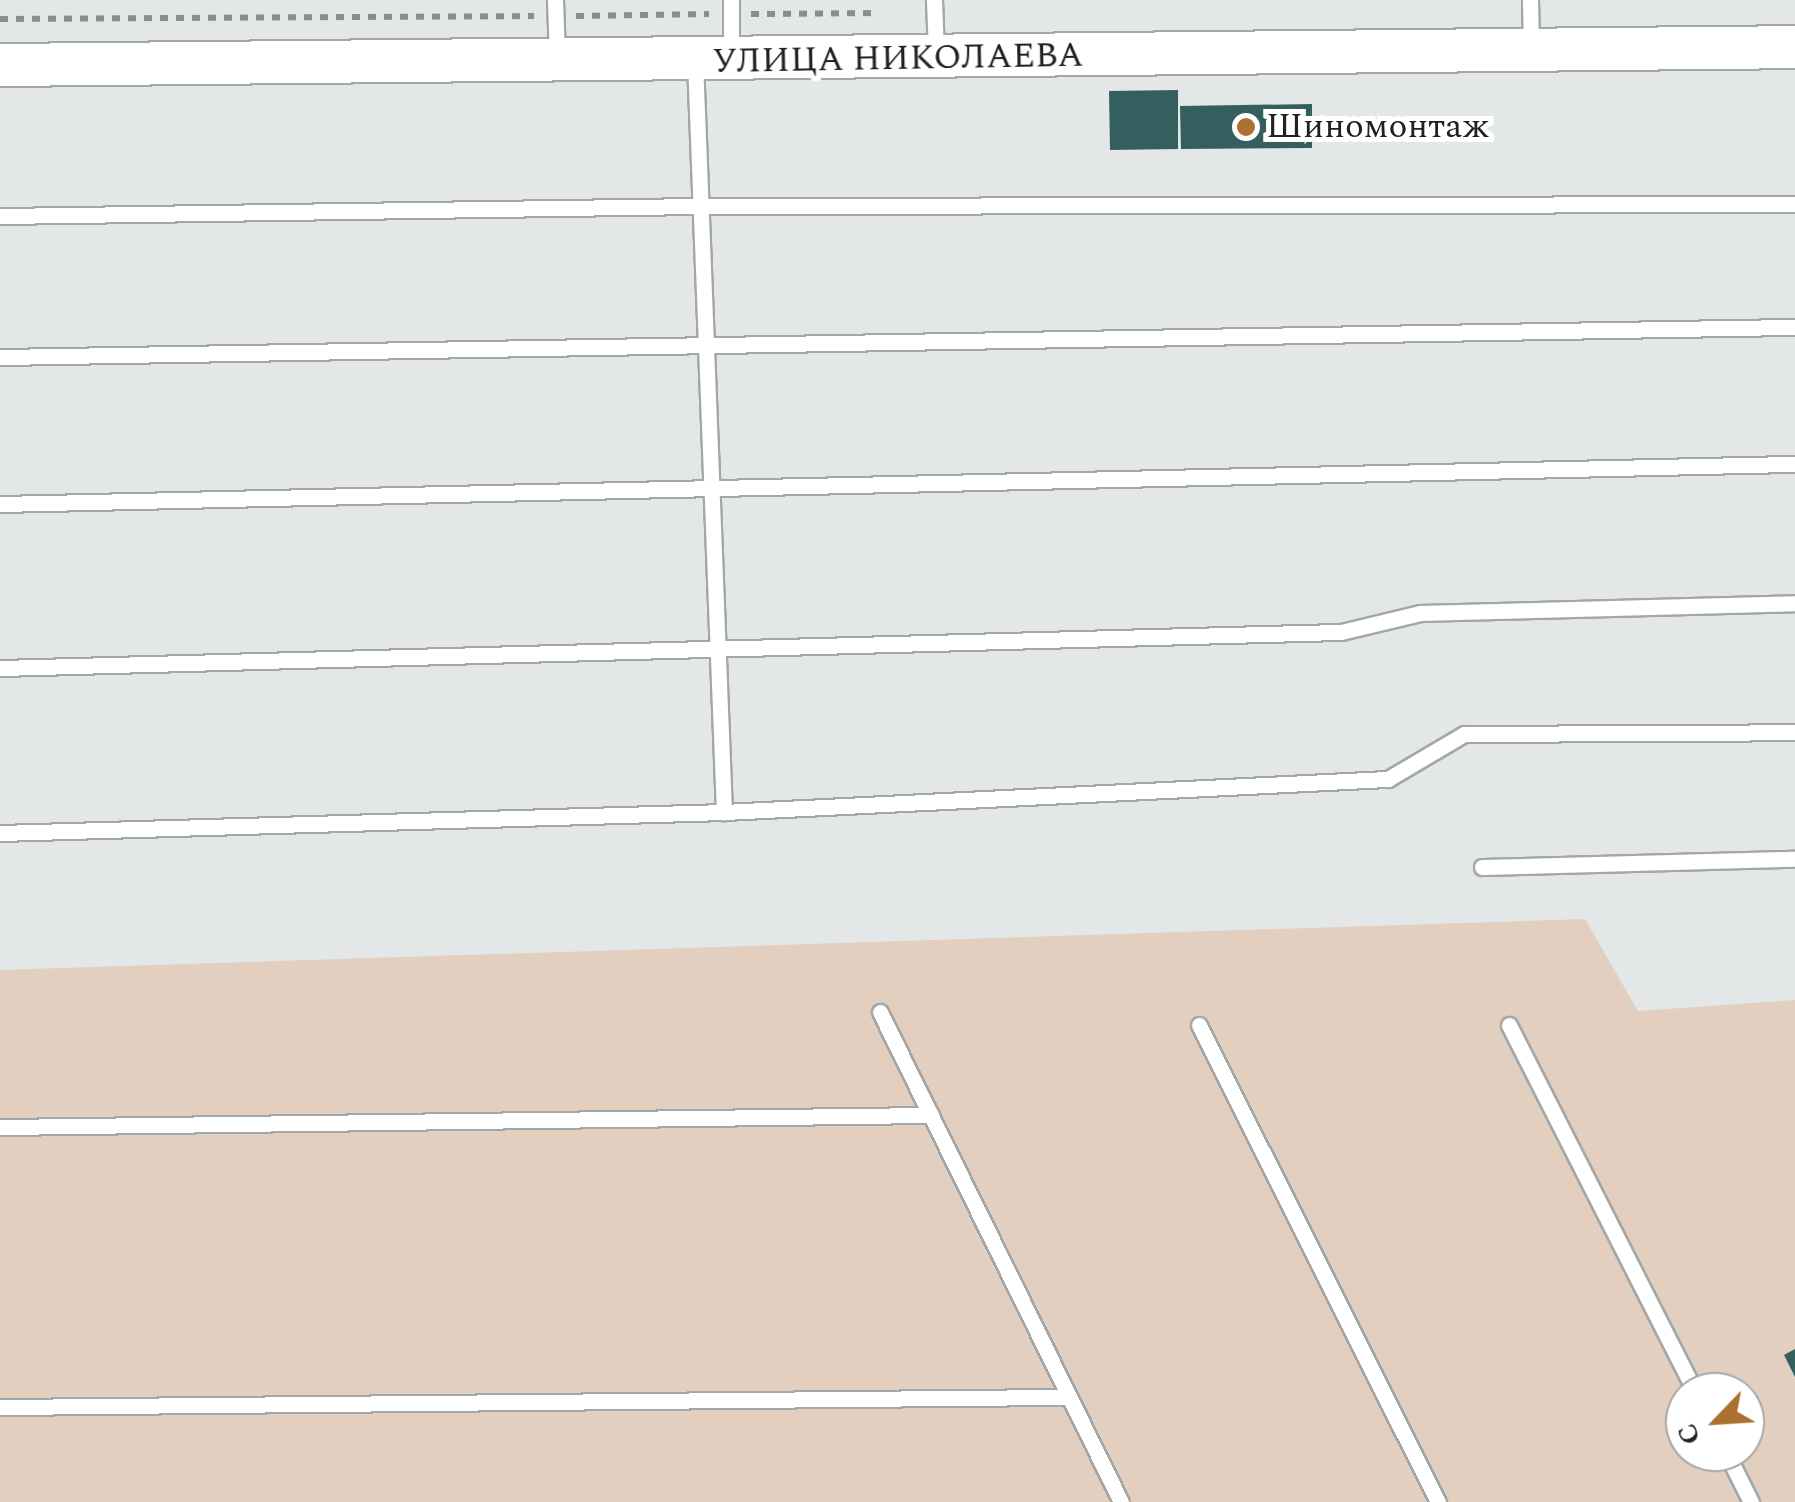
<!DOCTYPE html>
<meta charset="utf-8">
<style>
body{margin:0}
#map{position:relative;width:1795px;height:1502px;overflow:hidden;background:#e3e7e7;font-family:Spectral,serif}
div>[style]{position:absolute}
.green>*{inset:0;background:#e3cfbf}
.building>*{inset:0;background:#355e5f}
.path>*{height:6px;margin-top:-3px;transform-origin:0;background:repeating-linear-gradient(90deg,#8a8d8d 0 8px,transparent 0 16px)}
.roads{filter:drop-shadow(2px 0 #a3a7a7) drop-shadow(-2px 0 #a3a7a7) drop-shadow(0 2px #a3a7a7) drop-shadow(0 -2px #a3a7a7)}
.lane>*{height:15px;margin:-7.5px;padding:0 7.5px;transform-origin:7.5px;border-radius:7.5px;background:#fff}
.secondary>*{height:42px;margin:-21px;padding:0 21px;transform-origin:21px;border-radius:21px;background:#fff}
.dots>*{width:28px;height:28px;translate:-50% -50%;box-sizing:border-box;border:5px solid #fff;border-radius:50%}
span{translate:-50% -50%;white-space:nowrap;text-align:center;line-height:1.15;-webkit-text-stroke:10px #fff;paint-order:stroke}
.street-label{font-size:35px;color:#202121}
.poi-label{font-size:35px;color:#202121}
.left{translate:0 -50%;text-align:left}
.north{position:absolute;left:1665px;top:1372px;width:100px;height:100px;box-sizing:border-box;background:#fff;border:2px solid #a6a6a6;border-radius:50%;rotate:245deg;font-size:28px;font-weight:700;line-height:40px;text-align:center;color:#202121}
.north::after{content:'';display:block;margin:auto;width:35px;height:45px;background:#ac7033;clip-path:polygon(50% 0,100% 100%,50% 72%,0 100%)}
</style>
<div id="map">
<div class="green">
<i style="clip-path:polygon(evenodd,1585px 919px,1638px 1011px,1795px 1000px,1795px 1502px,0 1502px,0 970px,1585px 919px,1685px 1392px,1745px 1392px,1745px 1452px,1685px 1452px,1685px 1392px)"></i>
</div>
<div class="building">
<i style="clip-path:polygon(1178px 90px,1178px 149px,1110px 150px,1109px 91px)"></i>
<i style="clip-path:polygon(1312px 104px,1312px 148px,1181px 149px,1180px 106px)"></i>
<i style="clip-path:polygon(1795px 1349px,1795px 1377px,1784px 1355px)"></i>
</div>
<div class="path">
<i style="left:751px;top:14px;width:128px;rotate:-0.4deg"></i>
<i style="left:576px;top:16px;width:133px;rotate:-0.9deg"></i>
<i style="left:0;top:19px;width:534px;rotate:-0.32deg"></i>
</div>
<div class="roads">
<div class="lane">
<i style="left:555px;top:0;width:58px;rotate:88deg"></i>
<i style="left:934px;top:0;width:51px;rotate:87.8deg"></i>
<i style="left:1530px;top:0;width:48px;rotate:88.8deg"></i>
<i style="left:731px;top:57px;width:57px;rotate:-90deg"></i>
<i style="left:695px;top:61px;width:752px;rotate:87.79deg"></i>
<i style="left:0;top:216px;width:701px;rotate:-0.82deg"></i>
<i style="left:701px;top:206px;width:1094px;rotate:-0.1deg"></i>
<i style="left:0;top:357px;width:1795px;rotate:-0.96deg"></i>
<i style="left:0;top:504px;width:1795px;rotate:-1.28deg"></i>
<i style="left:0;top:668px;width:1341px;rotate:-1.54deg"></i>
<i style="left:1341px;top:632px;width:81px;rotate:-13.5deg"></i>
<i style="left:1420px;top:613px;width:375px;rotate:-1.5deg"></i>
<i style="left:0;top:833px;width:724px;rotate:-1.66deg"></i>
<i style="left:724px;top:812px;width:665px;rotate:-2.85deg"></i>
<i style="left:1388px;top:779px;width:88px;rotate:-30.6deg"></i>
<i style="left:1464px;top:734px;width:331px;rotate:-0.3deg"></i>
<i style="left:1482px;top:867px;width:313px;rotate:-1.5deg"></i>
<i style="left:880px;top:1012px;width:546px;rotate:63.81deg"></i>
<i style="left:1199px;top:1025px;width:534px;rotate:63.39deg"></i>
<i style="left:1509px;top:1025px;width:411px;rotate:63.1deg"></i>
<i style="left:0;top:1127px;width:931px;rotate:-0.74deg"></i>
<i style="left:0;top:1407px;width:1069px;rotate:-0.54deg"></i>
<i style="left:1726px;top:1452px;width:56px;rotate:63.4deg"></i>
</div>
<div class="secondary">
<i style="left:0;top:65px;width:1795px;rotate:-0.57deg"></i>
</div>
</div>
<div class="dots">
<i style="left:1246px;top:127px;background:#ac7033"></i>
</div>
<div class="street-label">
<span style="left:898px;top:59px;rotate:-1deg">УЛИЦА НИКОЛАЕВА</span>
</div>
<div class="poi-label">
<span class="left" style="left:1266px;top:127px">Шиномонтаж</span>
</div>
<div class="north">С</div>
</div>
